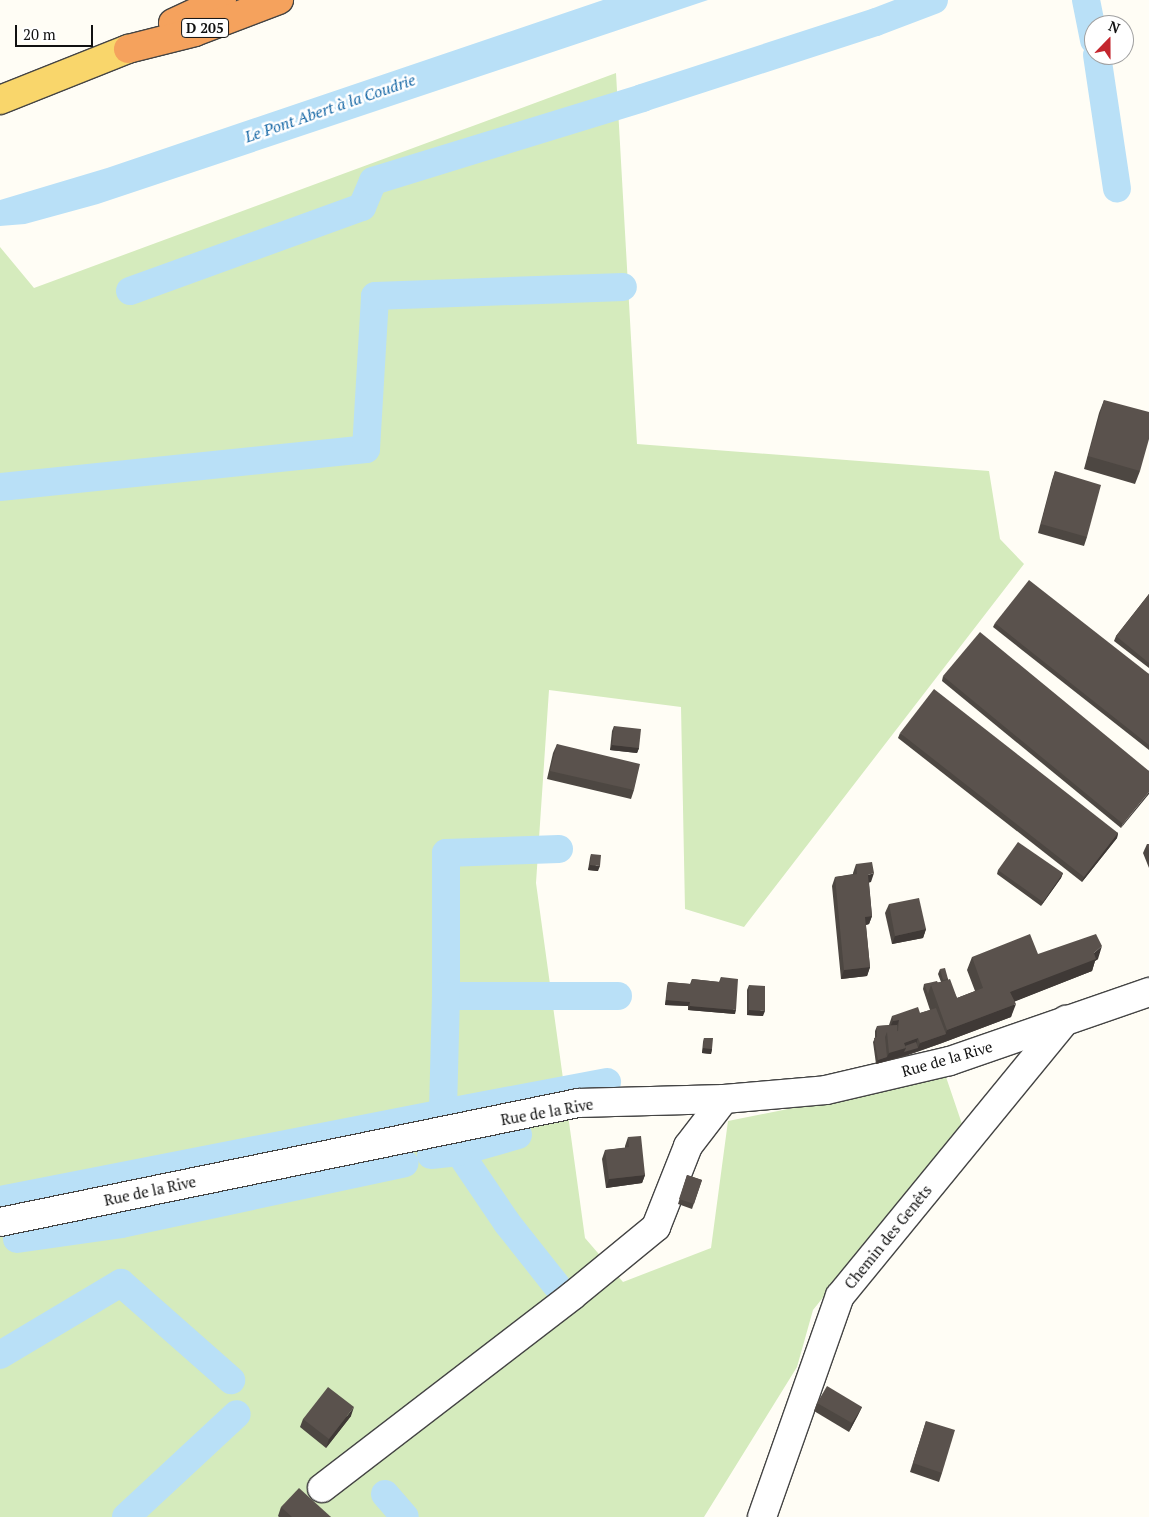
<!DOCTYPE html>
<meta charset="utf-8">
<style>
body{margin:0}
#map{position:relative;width:1149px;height:1517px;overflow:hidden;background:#fffdf5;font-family:"PT Serif",serif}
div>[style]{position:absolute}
.green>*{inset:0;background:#d5ebbd}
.water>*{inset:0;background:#b9e0f7}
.canal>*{height:28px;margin:-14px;padding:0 14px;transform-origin:14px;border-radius:14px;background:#b9e0f7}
.roads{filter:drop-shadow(1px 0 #444) drop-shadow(-1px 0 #444) drop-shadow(0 1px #444) drop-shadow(0 -1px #444)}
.minor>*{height:28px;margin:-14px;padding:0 14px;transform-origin:14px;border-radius:14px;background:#fff}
.major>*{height:28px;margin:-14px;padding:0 14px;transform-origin:14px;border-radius:14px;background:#f9d66b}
.highway>*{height:28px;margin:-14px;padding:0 14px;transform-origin:14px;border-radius:14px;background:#f5a25d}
.wall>*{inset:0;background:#4d4742}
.shaded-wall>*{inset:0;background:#3f3936}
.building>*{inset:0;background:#5a524d}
span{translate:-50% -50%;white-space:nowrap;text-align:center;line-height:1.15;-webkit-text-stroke:5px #fff;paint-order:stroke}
.shield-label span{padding:1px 4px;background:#fff;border:1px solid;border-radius:4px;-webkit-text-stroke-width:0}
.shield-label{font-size:14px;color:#111;font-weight:700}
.street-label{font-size:15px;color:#111}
.water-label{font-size:16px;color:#1768a6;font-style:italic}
.north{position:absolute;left:1084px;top:15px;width:50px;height:50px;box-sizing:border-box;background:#fff;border:1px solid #a0a0a0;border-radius:50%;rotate:22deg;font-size:14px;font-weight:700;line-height:20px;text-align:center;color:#111}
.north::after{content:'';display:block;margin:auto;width:18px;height:22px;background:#c4262e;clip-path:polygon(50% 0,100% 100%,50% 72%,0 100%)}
.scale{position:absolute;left:15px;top:25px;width:78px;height:22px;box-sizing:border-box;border:2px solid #111;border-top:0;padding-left:6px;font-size:15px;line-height:18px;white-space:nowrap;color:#111;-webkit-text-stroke:4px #fff;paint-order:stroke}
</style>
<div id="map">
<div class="green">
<i style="clip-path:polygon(616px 73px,637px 444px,989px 471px,1000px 539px,1024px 564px,744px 927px,685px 909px,681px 707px,549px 690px,536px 883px,585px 1238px,623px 1282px,711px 1248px,728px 1121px,946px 1077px,962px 1124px,813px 1310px,797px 1367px,704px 1517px,0 1517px,0 247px,34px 288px)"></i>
</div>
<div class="water">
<i style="clip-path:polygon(603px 0,708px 0,98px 204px,25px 224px,0 226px,0 200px,107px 168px)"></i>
</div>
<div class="canal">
<i style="left:1086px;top:0;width:41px;rotate:78.7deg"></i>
<i style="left:1097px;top:55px;width:135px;rotate:81.5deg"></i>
<i style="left:130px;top:291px;width:247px;rotate:-19.9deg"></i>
<i style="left:362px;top:207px;width:28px;rotate:-67deg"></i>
<i style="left:373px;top:181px;width:282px;rotate:-17.1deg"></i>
<i style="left:642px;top:98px;width:246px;rotate:-18deg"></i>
<i style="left:876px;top:22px;width:62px;rotate:-20.8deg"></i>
<i style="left:0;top:487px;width:368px;rotate:-5.9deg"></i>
<i style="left:366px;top:449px;width:153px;rotate:-86.6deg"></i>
<i style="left:375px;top:296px;width:248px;rotate:-2.1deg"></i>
<i style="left:559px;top:849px;width:113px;rotate:178deg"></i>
<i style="left:446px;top:853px;width:143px;rotate:90deg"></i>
<i style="left:446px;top:996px;width:172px"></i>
<i style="left:446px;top:996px;width:117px;rotate:91.5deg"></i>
<i style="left:443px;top:1113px;width:167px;rotate:-10.7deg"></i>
<i style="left:518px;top:1135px;width:61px;rotate:163.9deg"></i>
<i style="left:459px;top:1152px;width:86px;rotate:55.9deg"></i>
<i style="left:507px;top:1223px;width:80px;rotate:51.6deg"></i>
<i style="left:431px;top:1155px;width:28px;rotate:-6deg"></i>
<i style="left:0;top:1200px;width:451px;rotate:-11.1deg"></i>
<i style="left:17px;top:1239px;width:105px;rotate:-8.2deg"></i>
<i style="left:121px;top:1224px;width:290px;rotate:-12.1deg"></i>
<i style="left:0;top:1355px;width:141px;rotate:-30.8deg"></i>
<i style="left:121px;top:1283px;width:147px;rotate:41.4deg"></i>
<i style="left:385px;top:1494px;width:30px;rotate:49deg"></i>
<i style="left:126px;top:1517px;width:151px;rotate:-42.9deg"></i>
</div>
<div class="roads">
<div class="minor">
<i style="left:0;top:1222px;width:590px;rotate:-11.63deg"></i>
<i style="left:578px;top:1103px;width:146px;rotate:-1.6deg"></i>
<i style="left:724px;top:1099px;width:102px;rotate:-5deg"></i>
<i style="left:826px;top:1090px;width:127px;rotate:-13.2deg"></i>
<i style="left:950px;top:1061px;width:211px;rotate:-19.1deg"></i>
<i style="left:322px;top:1488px;width:315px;rotate:-37.5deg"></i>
<i style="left:572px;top:1296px;width:109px;rotate:-39.4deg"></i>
<i style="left:656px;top:1227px;width:87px;rotate:-68.4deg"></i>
<i style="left:688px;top:1146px;width:59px;rotate:-52.5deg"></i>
<i style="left:762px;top:1517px;width:234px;rotate:-70.6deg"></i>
<i style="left:840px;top:1296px;width:357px;rotate:-50.7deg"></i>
</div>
<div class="major">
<i style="left:0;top:100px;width:138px;rotate:-21.7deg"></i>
</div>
<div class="highway">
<i style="left:173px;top:23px;width:54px;rotate:-25.1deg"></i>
<i style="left:128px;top:49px;width:69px;rotate:-14.2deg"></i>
<i style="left:195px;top:32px;width:90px;rotate:-20.9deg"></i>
</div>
</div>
<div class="wall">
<i style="clip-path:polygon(1104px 400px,1140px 471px,1135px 484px,1084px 469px,1099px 413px)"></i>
<i style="clip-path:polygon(1055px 471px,1087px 537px,1084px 546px,1038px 533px,1052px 480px)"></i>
<i style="clip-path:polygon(1149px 594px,1149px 668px,1114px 641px,1116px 636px)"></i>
<i style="clip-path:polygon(995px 623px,1149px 674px,1149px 750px,993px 627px)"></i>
<i style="clip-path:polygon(943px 676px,1149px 771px,1121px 828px,942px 681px)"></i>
<i style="clip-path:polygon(614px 726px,639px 748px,637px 753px,610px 750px,612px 731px)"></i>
<i style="clip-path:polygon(900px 733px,1118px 833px,1117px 838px,1082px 882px,898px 738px)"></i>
<i style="clip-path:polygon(557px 744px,634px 790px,631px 799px,547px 779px,553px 753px)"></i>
<i style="clip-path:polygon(1147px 844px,1149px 844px,1149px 868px,1143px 853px)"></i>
<i style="clip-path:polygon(591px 854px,598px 871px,588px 870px,590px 858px)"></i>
<i style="clip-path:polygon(856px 864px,871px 882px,869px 882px,872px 916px,869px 924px,866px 925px,870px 967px,867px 976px,841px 979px,832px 886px,835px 877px,853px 874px,853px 873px)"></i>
<i style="clip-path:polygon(998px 870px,1063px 873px,1061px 878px,1041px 906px,997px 874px)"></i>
<i style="clip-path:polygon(889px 904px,926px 929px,923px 938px,892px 944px,885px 913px)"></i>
<i style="clip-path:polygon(1038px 954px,1098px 959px,1095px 961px,1092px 971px,1015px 1001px,1011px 1017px,942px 1043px,903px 1057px,876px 1064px,873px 1042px,875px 1038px,875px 1031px,877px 1026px,889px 1025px,892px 1016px,920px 1013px,930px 1010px,923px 989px,924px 984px,941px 982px,938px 974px,940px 969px,948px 979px,948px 980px,957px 998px,975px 991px,967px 970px,972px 957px)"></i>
<i style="clip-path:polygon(721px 977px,735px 1014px,688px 1010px,688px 1006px,665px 1005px,667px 986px,668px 982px,690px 984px,692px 979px,719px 982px)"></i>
<i style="clip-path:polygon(749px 985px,763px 1016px,747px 1015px,747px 990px)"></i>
<i style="clip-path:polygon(704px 1038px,712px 1049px,711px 1054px,702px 1053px,703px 1042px)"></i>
<i style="clip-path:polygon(628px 1137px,645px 1175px,642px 1183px,606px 1188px,602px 1159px,605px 1150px,625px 1148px,625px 1146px)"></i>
<i style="clip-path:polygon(687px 1175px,702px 1180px,692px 1209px,678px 1204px)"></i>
<i style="clip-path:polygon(817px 1403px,862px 1407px,858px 1415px,849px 1432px,814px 1411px)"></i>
<i style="clip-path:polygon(351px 1416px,326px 1448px,300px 1427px,303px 1419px)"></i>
<i style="clip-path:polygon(926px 1421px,942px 1473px,939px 1482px,910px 1472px)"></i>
<i style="clip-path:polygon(281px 1507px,331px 1517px,279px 1517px,278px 1516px)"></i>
</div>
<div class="shaded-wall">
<i style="clip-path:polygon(612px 745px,639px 748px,637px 753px,610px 750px)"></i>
<i style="clip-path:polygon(1149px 792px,1149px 794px,1121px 828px,1123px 824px)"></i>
<i style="clip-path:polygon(1118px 833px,1117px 838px,1082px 882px,1084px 877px)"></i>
<i style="clip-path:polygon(590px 865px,600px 866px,598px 871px,588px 870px)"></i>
<i style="clip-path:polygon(874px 873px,871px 882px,865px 884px,868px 875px)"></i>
<i style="clip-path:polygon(1063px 873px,1061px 878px,1041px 906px,1043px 902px)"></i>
<i style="clip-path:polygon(872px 916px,869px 924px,862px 926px,865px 917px)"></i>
<i style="clip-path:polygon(926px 929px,923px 938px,892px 944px,895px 936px)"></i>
<i style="clip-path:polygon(1102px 946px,1098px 959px,1095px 961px,1092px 971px,1006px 1005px,1010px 992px,1094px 953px)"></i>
<i style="clip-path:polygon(870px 967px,867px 976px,841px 979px,844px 970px)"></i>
<i style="clip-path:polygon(666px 1000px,690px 1002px,688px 1006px,665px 1005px)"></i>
<i style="clip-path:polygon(1016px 1004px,1011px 1017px,942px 1043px,947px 1030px)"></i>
<i style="clip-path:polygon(690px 1006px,736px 1010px,735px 1014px,688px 1010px)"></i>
<i style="clip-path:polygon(749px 1010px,765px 1011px,763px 1016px,747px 1015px)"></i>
<i style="clip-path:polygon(899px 1020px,896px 1029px,889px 1029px,893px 1021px)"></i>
<i style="clip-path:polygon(946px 1034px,942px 1043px,916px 1052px,920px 1043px)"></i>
<i style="clip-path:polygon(918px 1038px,915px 1047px,918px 1048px,916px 1052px,876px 1064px,878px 1060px,887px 1057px,889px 1053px,904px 1043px)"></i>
<i style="clip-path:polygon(703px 1048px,712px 1049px,711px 1054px,702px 1053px)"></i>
<i style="clip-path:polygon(645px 1175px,642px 1183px,606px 1188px,609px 1179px)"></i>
<i style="clip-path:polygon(354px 1407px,351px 1416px,326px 1448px,329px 1439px)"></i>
<i style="clip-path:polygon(862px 1407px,858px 1415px,849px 1432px,852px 1423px)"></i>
</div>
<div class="building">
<i style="clip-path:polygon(1104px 400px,1149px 412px,1149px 439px,1140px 471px,1088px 456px)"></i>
<i style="clip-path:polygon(1055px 471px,1101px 485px,1087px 537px,1041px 524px)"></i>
<i style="clip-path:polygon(1029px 580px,1149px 674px,1149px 745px,995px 623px)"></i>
<i style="clip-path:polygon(1149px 594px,1149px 663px,1116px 636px)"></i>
<i style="clip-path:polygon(980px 632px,1149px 771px,1149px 792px,1123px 824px,943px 676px)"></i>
<i style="clip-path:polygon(934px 689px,1118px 833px,1084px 877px,900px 733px)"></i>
<i style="clip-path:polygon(614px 726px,641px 729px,639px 748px,612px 745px)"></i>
<i style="clip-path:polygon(557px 744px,640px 764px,634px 790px,550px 771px)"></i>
<i style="clip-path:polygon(1018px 842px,1063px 873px,1043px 902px,998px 870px)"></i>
<i style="clip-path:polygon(1147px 844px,1149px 844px,1149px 851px)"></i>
<i style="clip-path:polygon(591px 854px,601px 855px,600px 866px,590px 865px)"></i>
<i style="clip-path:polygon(872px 862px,874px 873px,868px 875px,872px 916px,865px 917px,870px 967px,844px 970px,835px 877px,857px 874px,856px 864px)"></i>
<i style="clip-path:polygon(919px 898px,926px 929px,895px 936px,889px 904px)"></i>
<i style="clip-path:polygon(1030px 934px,1038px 954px,1096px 934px,1102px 946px,1094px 953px,1096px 959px,1010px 992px,1016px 1004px,947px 1030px,931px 985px,950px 979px,957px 998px,983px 988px,972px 957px)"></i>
<i style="clip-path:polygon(945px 968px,948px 979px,943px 980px,940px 969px)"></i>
<i style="clip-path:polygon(721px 977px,738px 979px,736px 1010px,690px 1006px,690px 1002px,666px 1000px,668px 982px,691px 984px,692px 979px,720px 982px)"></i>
<i style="clip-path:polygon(937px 981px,938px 983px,931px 985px,928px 994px,924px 984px)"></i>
<i style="clip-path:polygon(749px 985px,765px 986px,765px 1011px,749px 1010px)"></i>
<i style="clip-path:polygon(918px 1007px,920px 1013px,936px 1008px,946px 1034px,920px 1043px,918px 1038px,904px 1043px,906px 1048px,889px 1053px,887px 1032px,898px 1031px,899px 1020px,893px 1021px,892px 1016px)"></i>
<i style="clip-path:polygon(897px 1025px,897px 1032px,887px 1032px,885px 1037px,887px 1057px,878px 1060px,874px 1038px,877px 1037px,877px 1026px)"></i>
<i style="clip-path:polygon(704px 1038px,713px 1038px,712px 1049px,703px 1048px)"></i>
<i style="clip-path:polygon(916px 1042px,918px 1048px,904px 1052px,906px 1048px,905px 1046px)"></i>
<i style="clip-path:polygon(641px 1136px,645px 1175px,609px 1179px,605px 1150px,629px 1147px,628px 1137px)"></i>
<i style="clip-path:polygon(687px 1175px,702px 1180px,694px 1204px,679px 1199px)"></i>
<i style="clip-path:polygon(827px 1386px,862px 1407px,852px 1423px,817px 1403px)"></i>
<i style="clip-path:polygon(328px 1387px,354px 1407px,329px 1439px,303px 1419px)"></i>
<i style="clip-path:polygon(926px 1421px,955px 1430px,942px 1473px,913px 1463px)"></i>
<i style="clip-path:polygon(299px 1488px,331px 1517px,292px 1517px,281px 1507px)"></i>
</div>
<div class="shield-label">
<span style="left:205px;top:28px">D 205</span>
</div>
<div class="street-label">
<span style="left:947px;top:1059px;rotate:-16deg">Rue de la Rive</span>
<span style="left:547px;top:1112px;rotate:-10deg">Rue de la Rive</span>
<span style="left:150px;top:1191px;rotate:-12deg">Rue de la Rive</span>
<span style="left:888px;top:1237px;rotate:-51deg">Chemin des Genêts</span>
</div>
<div class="water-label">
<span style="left:330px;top:108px;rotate:-19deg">Le Pont Abert à la Coudrie</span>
</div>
<div class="north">N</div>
<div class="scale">20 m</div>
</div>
